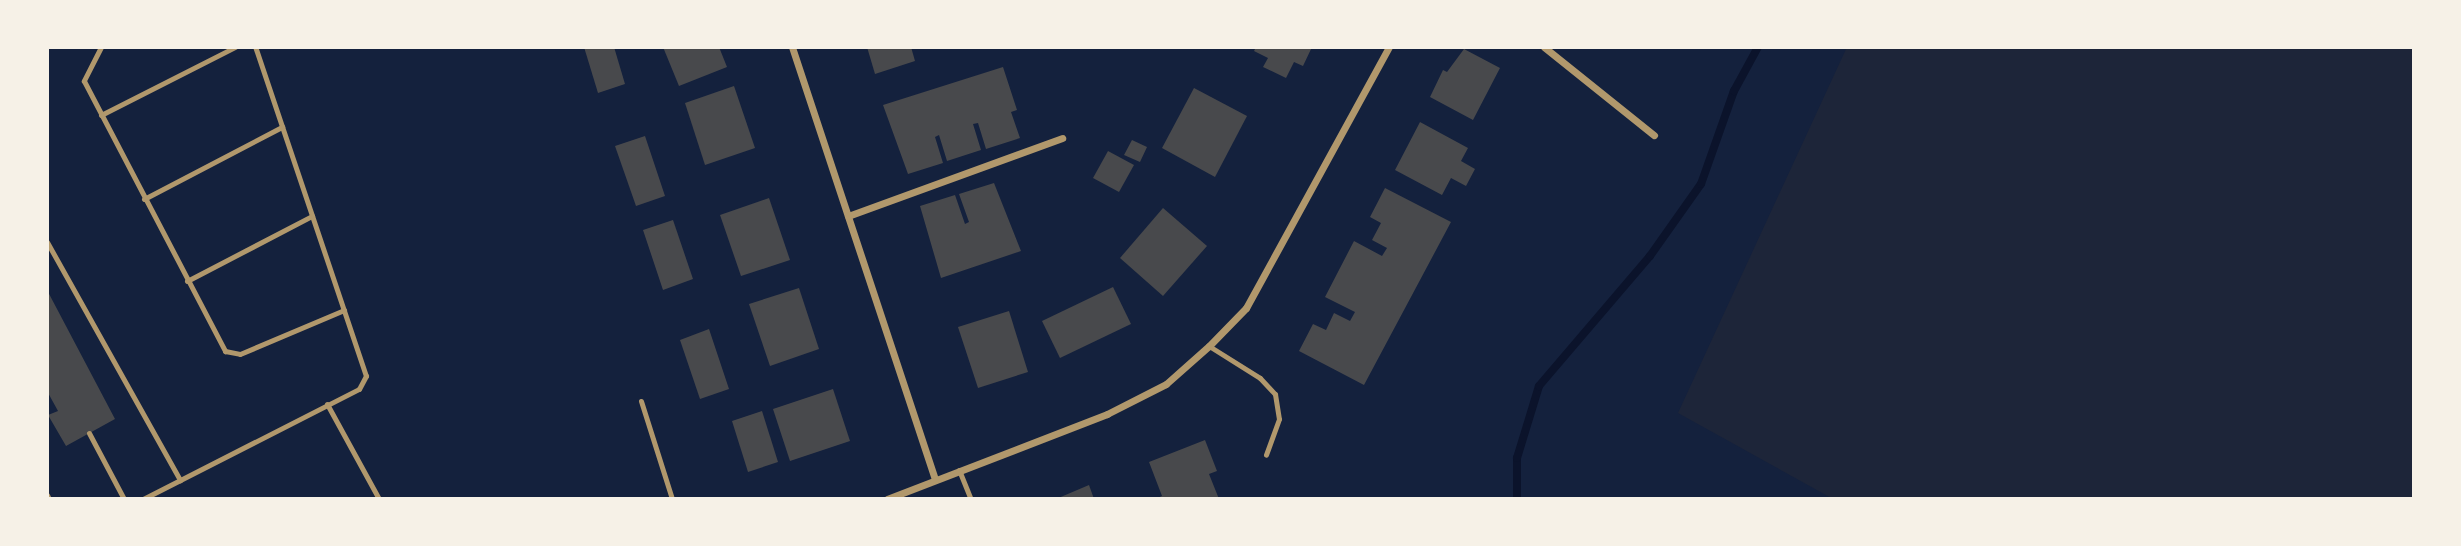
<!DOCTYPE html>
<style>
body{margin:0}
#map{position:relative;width:2461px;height:546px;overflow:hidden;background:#14213d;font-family:Arial,sans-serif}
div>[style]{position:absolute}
.green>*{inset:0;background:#1d2539}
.stream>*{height:8px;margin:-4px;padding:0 4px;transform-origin:4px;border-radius:4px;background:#0b132b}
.building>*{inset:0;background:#48494c}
.service>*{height:5px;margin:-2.5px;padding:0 2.5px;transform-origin:2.5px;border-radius:2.5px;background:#b1986c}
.minor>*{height:7px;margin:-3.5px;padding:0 3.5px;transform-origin:3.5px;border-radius:3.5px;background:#b1986c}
span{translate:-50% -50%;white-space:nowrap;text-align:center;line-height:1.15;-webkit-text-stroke:6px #f6f1e7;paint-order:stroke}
.frame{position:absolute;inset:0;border:49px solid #f6f1e7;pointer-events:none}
</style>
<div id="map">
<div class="green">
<i style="clip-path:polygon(1847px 47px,2414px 47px,2414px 499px,1833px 499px,1678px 413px)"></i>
</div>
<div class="stream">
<i style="left:1517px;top:499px;width:41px;rotate:-90deg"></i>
<i style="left:1517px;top:458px;width:75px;rotate:-73deg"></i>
<i style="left:1539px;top:386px;width:171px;rotate:-49.5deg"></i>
<i style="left:1650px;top:256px;width:88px;rotate:-54.7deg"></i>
<i style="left:1701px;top:184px;width:99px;rotate:-70.5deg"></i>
<i style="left:1734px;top:91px;width:50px;rotate:-61.4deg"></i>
</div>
<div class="building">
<i style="clip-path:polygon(584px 47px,614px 47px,625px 84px,598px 93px)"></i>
<i style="clip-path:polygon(663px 47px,719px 47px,727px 67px,679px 86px)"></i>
<i style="clip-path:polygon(867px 47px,911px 47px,915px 61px,875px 74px)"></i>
<i style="clip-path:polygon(1256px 47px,1312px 47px,1303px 66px,1294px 62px,1286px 78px,1263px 67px,1268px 58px,1254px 51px)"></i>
<i style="clip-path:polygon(1464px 49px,1500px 68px,1473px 120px,1430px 97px,1443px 70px,1447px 72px)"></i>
<i style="clip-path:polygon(1003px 67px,1017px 110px,1011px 112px,1020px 138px,986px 149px,978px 123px,973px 124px,981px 150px,947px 161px,939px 135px,935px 137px,943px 163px,908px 174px,883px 105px)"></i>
<i style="clip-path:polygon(734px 86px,755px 148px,705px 165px,685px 103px)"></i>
<i style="clip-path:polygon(1194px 88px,1247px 116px,1215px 177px,1162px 148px)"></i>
<i style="clip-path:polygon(1420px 122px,1468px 148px,1461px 161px,1475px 169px,1466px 186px,1451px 178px,1442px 195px,1395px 170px)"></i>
<i style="clip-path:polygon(645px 136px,665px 196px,636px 206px,615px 146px)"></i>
<i style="clip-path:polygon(1132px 140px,1147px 147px,1140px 162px,1124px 155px)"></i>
<i style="clip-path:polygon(1108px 151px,1134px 165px,1119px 192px,1093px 178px)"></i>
<i style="clip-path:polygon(994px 183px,1021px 251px,941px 278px,920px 206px,955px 195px,965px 224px,969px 222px,959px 194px)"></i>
<i style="clip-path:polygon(1385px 188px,1451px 222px,1364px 385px,1299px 351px,1313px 324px,1326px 330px,1334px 313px,1350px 321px,1355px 312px,1325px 297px,1354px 241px,1382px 256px,1387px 248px,1372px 240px,1381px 223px,1370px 217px)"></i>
<i style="clip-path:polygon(769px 198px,790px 260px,741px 276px,720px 215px)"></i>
<i style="clip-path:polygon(1163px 208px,1207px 246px,1163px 296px,1120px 258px)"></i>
<i style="clip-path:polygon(673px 220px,693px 279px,663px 290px,643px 230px)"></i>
<i style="clip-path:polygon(1113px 287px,1131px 324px,1060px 358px,1042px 321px)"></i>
<i style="clip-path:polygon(799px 288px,819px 349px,770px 366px,749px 304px)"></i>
<i style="clip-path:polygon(47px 290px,115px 419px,66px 446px,48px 415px,58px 411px,47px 391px)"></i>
<i style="clip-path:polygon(1009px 311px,1028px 372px,978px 388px,958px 327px)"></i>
<i style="clip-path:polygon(709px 329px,729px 389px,700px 399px,680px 340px)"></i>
<i style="clip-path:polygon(833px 389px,850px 441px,790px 461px,773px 409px)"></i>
<i style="clip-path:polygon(762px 411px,778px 462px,748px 472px,732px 421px)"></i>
<i style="clip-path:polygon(1205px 440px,1217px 471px,1209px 474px,1219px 499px,1155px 499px,1162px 496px,1149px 462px)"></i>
<i style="clip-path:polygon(1089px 485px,1094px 499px,1056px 499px)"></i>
</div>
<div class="service">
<i style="left:101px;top:47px;width:38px;rotate:117deg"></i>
<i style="left:84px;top:81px;width:305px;rotate:62.4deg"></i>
<i style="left:225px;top:351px;width:15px;rotate:11deg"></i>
<i style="left:240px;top:354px;width:113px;rotate:-22.9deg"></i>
<i style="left:101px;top:115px;width:150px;rotate:-26.9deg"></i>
<i style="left:144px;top:199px;width:156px;rotate:-27.6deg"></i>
<i style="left:47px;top:242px;width:273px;rotate:60.8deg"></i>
<i style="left:187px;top:281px;width:141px;rotate:-27.5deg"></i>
<i style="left:1209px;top:346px;width:60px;rotate:32.1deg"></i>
<i style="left:1260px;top:378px;width:22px;rotate:47deg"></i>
<i style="left:1275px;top:394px;width:25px;rotate:81deg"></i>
<i style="left:1279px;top:419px;width:38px;rotate:110deg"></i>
<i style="left:641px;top:401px;width:103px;rotate:72.4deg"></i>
<i style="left:327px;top:404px;width:108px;rotate:61.3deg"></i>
<i style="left:89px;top:433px;width:75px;rotate:62.1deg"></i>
<i style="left:959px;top:470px;width:31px;rotate:68deg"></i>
<i style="left:47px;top:495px;width:4px;rotate:63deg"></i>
<i style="left:143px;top:499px;width:242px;rotate:-27deg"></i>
<i style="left:359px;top:389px;width:15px;rotate:-62deg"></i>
<i style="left:366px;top:376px;width:347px;rotate:-108.6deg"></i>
</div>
<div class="minor">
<i style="left:792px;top:47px;width:456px;rotate:71.7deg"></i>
<i style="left:1544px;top:47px;width:141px;rotate:38.7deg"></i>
<i style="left:848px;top:216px;width:228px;rotate:-20deg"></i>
<i style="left:887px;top:499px;width:236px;rotate:-21.1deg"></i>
<i style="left:1107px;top:414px;width:66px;rotate:-27deg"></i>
<i style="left:1166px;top:384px;width:57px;rotate:-41.5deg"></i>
<i style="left:1209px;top:346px;width:53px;rotate:-45.8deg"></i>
<i style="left:1246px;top:308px;width:298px;rotate:-61.3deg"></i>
</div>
<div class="frame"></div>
</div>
